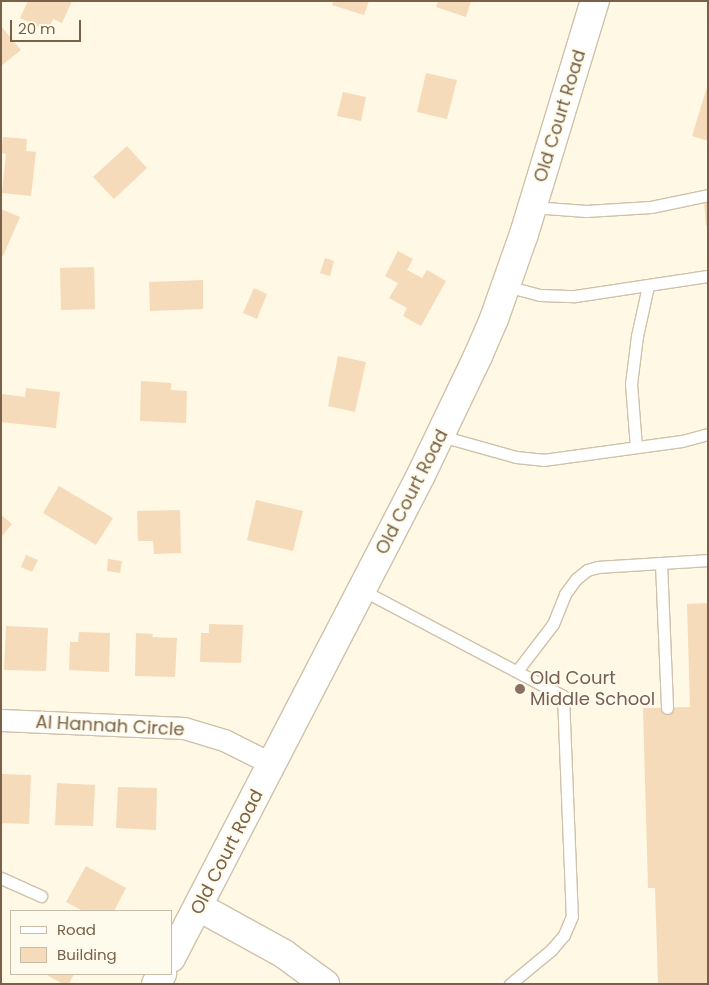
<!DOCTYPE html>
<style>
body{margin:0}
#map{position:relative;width:709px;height:985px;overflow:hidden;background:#fef8e4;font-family:Poppins,sans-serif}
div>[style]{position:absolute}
.building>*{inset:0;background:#f5dbba}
.roads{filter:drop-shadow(1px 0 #d0c1aa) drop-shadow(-1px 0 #d0c1aa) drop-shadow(0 1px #d0c1aa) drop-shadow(0 -1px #d0c1aa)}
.service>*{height:11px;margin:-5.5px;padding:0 5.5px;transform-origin:5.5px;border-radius:5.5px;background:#fff}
.minor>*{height:21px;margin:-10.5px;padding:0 10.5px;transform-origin:10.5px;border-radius:10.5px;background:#fff}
.tertiary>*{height:28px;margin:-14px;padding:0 14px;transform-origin:14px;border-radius:14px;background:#fff}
.secondary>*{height:28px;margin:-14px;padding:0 14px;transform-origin:14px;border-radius:14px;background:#fff}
.dots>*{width:14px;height:14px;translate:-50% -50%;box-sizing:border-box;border:2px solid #fffbec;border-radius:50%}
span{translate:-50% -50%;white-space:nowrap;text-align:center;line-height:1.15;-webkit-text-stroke:4.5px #fffbec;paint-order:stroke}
.street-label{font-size:18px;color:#786148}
.education-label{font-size:18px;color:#785e54}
.left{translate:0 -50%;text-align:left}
.frame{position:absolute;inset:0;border:2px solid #786148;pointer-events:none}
.legend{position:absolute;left:10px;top:910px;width:162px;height:65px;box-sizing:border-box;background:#fffbec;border:1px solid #c9bdaa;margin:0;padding:6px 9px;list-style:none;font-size:15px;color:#786148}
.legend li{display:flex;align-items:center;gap:10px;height:25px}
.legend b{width:25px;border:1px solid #c9bdaa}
.scale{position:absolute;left:10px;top:20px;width:71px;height:22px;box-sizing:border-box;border:2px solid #786148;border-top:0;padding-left:6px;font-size:15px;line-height:18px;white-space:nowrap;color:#786148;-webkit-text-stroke:4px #fffbec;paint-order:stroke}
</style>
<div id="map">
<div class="building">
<i style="clip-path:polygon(28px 1px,72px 1px,62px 23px,53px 19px,48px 31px,20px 18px)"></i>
<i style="clip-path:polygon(334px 1px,369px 1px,364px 15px,332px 5px)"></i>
<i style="clip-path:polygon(438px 1px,471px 1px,466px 17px,436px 7px)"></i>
<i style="clip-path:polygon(1px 26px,21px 50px,1px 66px)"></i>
<i style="clip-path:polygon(426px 73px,457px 80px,447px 119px,417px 112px)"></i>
<i style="clip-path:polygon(707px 87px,708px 87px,708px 141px,692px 136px)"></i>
<i style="clip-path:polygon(343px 92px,366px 97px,361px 121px,337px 116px)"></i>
<i style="clip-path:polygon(3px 137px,27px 139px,26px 151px,36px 152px,31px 196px,2px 193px,6px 154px,1px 153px)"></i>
<i style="clip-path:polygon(127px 146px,147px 168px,114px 199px,93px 177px)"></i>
<i style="clip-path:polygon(704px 201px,708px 201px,708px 226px,706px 226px)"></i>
<i style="clip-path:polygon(1px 209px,20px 217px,3px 256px,1px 255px)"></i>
<i style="clip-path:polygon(398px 251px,413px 259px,407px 270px,422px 278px,427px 270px,446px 281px,421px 326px,403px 316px,407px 308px,389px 298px,398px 283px,385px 276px)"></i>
<i style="clip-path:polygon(325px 258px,334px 261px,330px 276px,320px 273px)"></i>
<i style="clip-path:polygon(94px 267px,95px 309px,61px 310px,60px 268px)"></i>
<i style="clip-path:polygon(203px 280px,203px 309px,150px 311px,149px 282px)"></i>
<i style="clip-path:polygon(254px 288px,267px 294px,257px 319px,243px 313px)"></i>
<i style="clip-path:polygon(338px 356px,366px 362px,355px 412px,328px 406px)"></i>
<i style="clip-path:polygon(141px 381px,171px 383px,171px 390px,187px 391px,186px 423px,140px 421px)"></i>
<i style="clip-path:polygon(26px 388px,60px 392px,56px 428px,1px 422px,2px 394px,25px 397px)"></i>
<i style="clip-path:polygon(59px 486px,113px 518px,96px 545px,43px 513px)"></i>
<i style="clip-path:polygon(256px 500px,303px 511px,293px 551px,247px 540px)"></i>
<i style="clip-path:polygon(180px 510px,181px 553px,154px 554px,153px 541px,138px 541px,137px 511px)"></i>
<i style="clip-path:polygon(1px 515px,12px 524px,1px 537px)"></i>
<i style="clip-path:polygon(26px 555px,38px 560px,32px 572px,21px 567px)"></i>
<i style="clip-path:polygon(108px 559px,122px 561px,120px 573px,107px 571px)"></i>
<i style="clip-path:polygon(708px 603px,708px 984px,658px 984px,655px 888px,648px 888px,643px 708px,690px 707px,687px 604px)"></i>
<i style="clip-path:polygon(209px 624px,243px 625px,241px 663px,200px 662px,201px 633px,209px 633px)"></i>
<i style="clip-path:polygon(6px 626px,48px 628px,46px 671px,4px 670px)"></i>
<i style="clip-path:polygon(79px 632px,110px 633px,109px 672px,69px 670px,70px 642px,78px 642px)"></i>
<i style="clip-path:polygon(136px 633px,153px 634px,152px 637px,177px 638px,175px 677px,135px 676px)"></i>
<i style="clip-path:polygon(1px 774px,31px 775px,29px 824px,1px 823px)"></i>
<i style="clip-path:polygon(57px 783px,95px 785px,93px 826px,55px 825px)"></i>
<i style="clip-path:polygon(118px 787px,157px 788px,156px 830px,116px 828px)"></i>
<i style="clip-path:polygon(86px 866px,126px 888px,114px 911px,83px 911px,66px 902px)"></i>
<i style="clip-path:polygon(45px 974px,74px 974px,69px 984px,63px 984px)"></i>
</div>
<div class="roads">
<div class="service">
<i style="left:532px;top:207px;width:54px;rotate:4.2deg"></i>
<i style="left:586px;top:211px;width:65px;rotate:-3.5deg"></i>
<i style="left:651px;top:207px;width:58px;rotate:-11.9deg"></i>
<i style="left:506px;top:286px;width:35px;rotate:15deg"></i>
<i style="left:540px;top:295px;width:35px;rotate:2deg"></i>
<i style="left:575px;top:296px;width:134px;rotate:-8.6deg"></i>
<i style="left:441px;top:436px;width:78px;rotate:15.6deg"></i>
<i style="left:516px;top:457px;width:27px;rotate:6deg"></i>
<i style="left:543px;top:460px;width:140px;rotate:-7.8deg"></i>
<i style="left:682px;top:441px;width:27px;rotate:-15deg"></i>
<i style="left:636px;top:447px;width:63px;rotate:-94.5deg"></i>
<i style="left:631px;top:384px;width:48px;rotate:-82.9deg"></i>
<i style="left:637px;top:336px;width:51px;rotate:-77.6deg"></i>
<i style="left:661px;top:563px;width:145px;rotate:87.6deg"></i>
<i style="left:362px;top:590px;width:227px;rotate:27.8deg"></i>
<i style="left:563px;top:696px;width:220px;rotate:87.7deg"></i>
<i style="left:572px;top:916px;width:21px;rotate:113deg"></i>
<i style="left:564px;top:935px;width:20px;rotate:131deg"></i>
<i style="left:551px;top:950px;width:53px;rotate:140.3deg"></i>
<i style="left:517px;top:671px;width:59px;rotate:-52.5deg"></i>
<i style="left:553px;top:624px;width:32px;rotate:-68deg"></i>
<i style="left:565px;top:594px;width:19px;rotate:-54deg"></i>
<i style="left:576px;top:579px;width:14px;rotate:-39deg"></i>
<i style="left:587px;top:570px;width:11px;rotate:-15deg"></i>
<i style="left:598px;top:567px;width:110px;rotate:-3.6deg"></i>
<i style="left:1px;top:878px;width:44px;rotate:24.2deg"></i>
</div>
<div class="minor">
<i style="left:1px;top:720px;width:183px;rotate:2.5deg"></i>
<i style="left:184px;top:728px;width:42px;rotate:16.7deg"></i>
<i style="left:224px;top:740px;width:54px;rotate:26.6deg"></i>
</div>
<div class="tertiary">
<i style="left:199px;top:907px;width:97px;rotate:28.9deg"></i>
<i style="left:284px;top:954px;width:51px;rotate:36.2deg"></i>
</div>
<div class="secondary">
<i style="left:171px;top:958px;width:544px;rotate:-62.63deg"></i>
<i style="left:421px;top:475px;width:132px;rotate:-64.4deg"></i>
<i style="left:478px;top:356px;width:40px;rotate:-66.6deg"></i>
<i style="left:494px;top:319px;width:90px;rotate:-70.6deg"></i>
<i style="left:524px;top:234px;width:244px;rotate:-73.1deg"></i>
<i style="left:156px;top:984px;width:12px;rotate:-59deg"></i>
</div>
</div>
<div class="dots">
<i style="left:520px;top:689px;background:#8d6e63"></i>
</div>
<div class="street-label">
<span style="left:560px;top:116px;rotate:-73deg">Old Court Road</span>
<span style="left:412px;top:492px;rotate:-63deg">Old Court Road</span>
<span style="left:110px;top:726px;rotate:3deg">Al Hannah Circle</span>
<span style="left:227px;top:852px;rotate:-63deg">Old Court Road</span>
</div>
<div class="education-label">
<span class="left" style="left:530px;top:689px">Old Court<br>Middle School</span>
</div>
<div class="frame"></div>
<ul class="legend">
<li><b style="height:6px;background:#fff"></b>Road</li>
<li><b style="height:14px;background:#f5dbba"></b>Building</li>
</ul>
<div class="scale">20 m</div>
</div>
